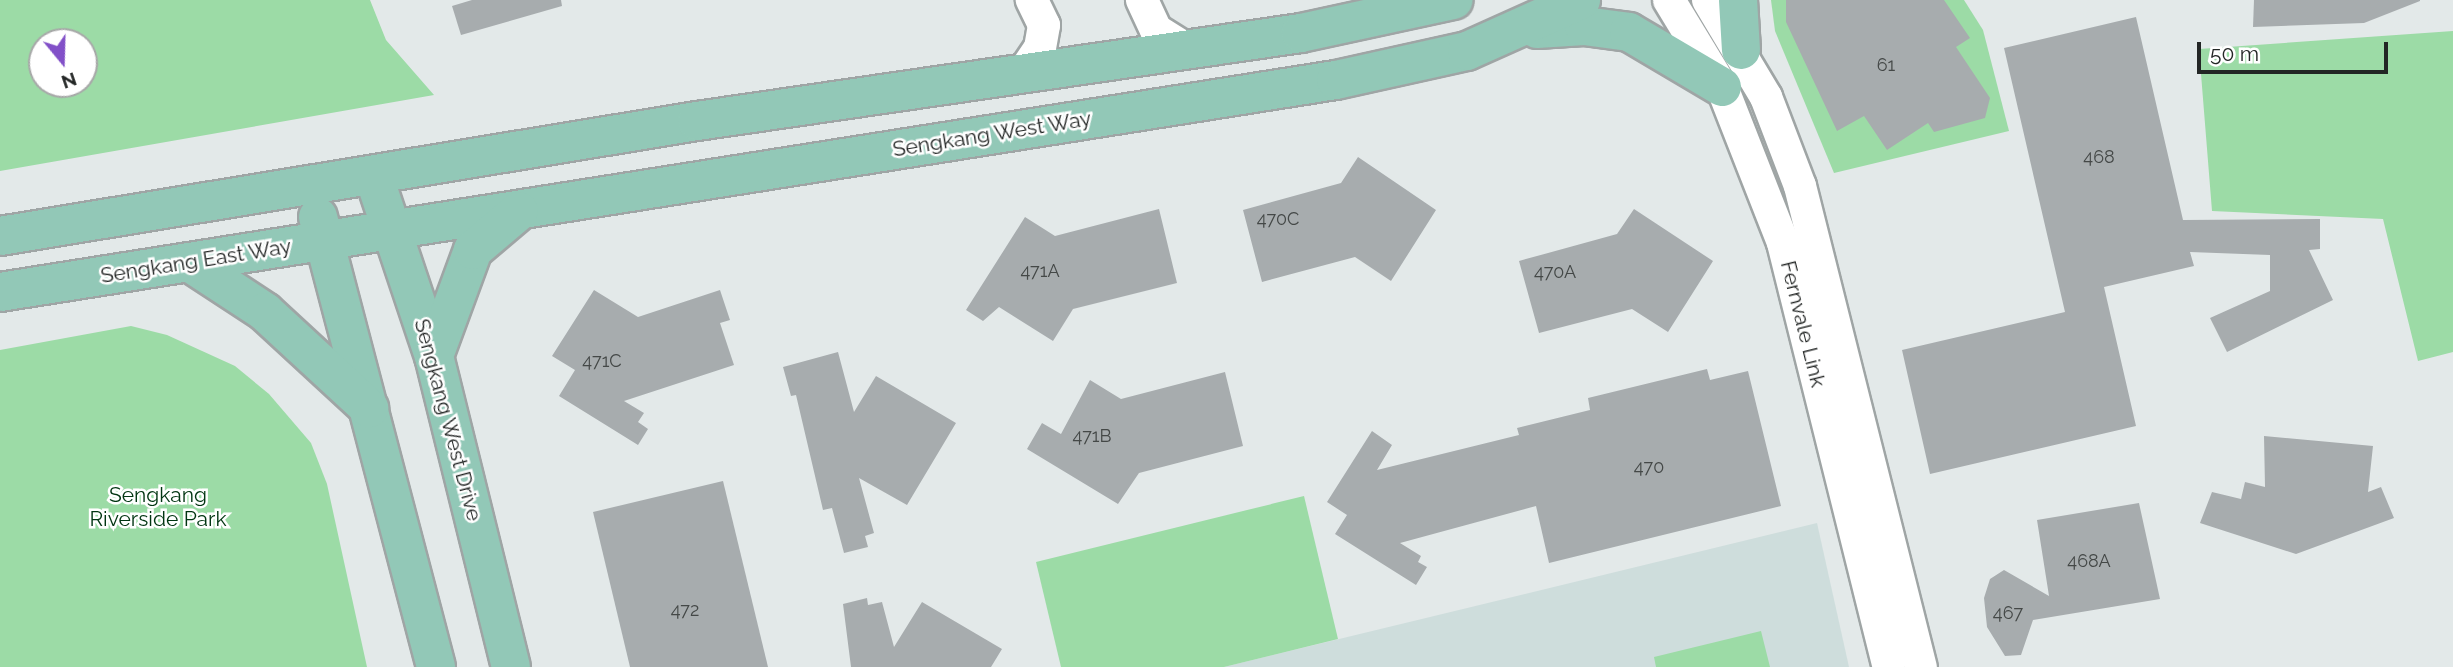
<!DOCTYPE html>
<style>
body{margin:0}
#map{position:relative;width:2453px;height:667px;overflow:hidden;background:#e3e9e9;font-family:Raleway,sans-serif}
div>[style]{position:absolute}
.built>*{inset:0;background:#cedddc}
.green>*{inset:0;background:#9cdba6}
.building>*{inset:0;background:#a7acae}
.roads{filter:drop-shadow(2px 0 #9fa5a5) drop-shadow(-2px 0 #9fa5a5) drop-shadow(0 2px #9fa5a5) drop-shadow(0 -2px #9fa5a5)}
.minor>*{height:32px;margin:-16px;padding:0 16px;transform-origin:16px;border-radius:16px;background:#fff}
.major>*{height:38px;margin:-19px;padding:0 19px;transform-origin:19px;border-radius:19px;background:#92c8b7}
span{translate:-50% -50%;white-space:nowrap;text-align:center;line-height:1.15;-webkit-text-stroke:5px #fff;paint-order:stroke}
.number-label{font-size:18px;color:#444847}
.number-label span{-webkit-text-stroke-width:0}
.street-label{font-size:21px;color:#232625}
.park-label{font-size:21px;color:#003511}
.north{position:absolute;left:28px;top:28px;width:70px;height:70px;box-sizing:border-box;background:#fff;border:2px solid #a7a8a8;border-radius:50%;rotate:161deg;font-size:19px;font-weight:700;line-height:28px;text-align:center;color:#232625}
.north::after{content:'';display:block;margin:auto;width:24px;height:32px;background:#8250c8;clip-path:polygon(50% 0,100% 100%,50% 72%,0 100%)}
.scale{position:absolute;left:2197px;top:42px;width:191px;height:32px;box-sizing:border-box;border:4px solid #232625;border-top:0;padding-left:9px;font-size:21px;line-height:24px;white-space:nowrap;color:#232625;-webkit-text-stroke:5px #fff;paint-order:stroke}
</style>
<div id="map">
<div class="built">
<i style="clip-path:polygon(1817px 523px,1849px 667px,1224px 667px)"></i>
</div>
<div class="green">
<i style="clip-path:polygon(evenodd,0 0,370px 0,386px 40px,434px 95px,0 171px,0 0,42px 42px,84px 42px,84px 84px,42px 84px,42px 42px)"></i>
<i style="clip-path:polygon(1771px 0,1964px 0,1983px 30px,2009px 131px,1834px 173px,1775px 31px)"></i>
<i style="clip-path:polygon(2453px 31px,2453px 352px,2418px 361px,2383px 219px,2212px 211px,2199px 49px)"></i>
<i style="clip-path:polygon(131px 326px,167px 335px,235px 366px,269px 394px,311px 443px,327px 484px,367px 667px,0 667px,0 350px)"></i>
<i style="clip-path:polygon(1304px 496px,1338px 639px,1224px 667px,1061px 667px,1036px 562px)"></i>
<i style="clip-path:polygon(1761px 631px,1770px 667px,1656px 667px,1654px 657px)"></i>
</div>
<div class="building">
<i style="clip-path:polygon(472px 0,561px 0,562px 6px,461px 35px,452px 6px)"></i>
<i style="clip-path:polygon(1786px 0,1944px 0,1970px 38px,1956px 47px,1990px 98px,1985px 118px,1934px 132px,1928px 123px,1887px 150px,1864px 116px,1837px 131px,1786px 22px)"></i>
<i style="clip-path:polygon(2254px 0,2420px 0,2420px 1px,2364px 23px,2253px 27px)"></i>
<i style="clip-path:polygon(2136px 17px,2183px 220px,2320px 219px,2320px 249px,2309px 250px,2333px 300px,2227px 352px,2210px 318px,2270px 291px,2270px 255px,2190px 252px,2194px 266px,2104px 287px,2136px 426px,1930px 474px,1902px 350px,2065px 312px,2004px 48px)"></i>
<i style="clip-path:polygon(1358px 157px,1436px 210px,1391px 281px,1355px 257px,1262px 282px,1243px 210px,1341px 183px)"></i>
<i style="clip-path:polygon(1159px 209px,1177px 283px,1073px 309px,1053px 341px,999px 307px,983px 321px,966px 310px,1025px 217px,1055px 236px)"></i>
<i style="clip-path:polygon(1634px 209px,1713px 261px,1668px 332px,1632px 309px,1539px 333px,1519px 261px,1617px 234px)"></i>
<i style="clip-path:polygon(594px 290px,638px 317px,720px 290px,730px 320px,720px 323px,734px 365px,624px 401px,644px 413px,638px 422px,648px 429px,638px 445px,559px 396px,575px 370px,552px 356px)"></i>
<i style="clip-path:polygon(838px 352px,854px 412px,876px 376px,956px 423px,907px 505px,859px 478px,874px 533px,865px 536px,868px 547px,844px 553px,832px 508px,823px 510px,796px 395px,791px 396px,783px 367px)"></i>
<i style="clip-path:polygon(1707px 369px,1710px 380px,1748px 371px,1781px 506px,1549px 563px,1536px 506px,1400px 543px,1421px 556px,1418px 562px,1427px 567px,1416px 585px,1335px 534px,1347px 515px,1327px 502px,1372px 431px,1392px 445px,1377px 470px,1519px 435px,1517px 428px,1590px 410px,1588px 398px)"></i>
<i style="clip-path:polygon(1225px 372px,1243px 446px,1139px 473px,1118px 504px,1027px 449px,1042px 423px,1061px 434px,1090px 380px,1121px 399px)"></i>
<i style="clip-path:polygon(2264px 436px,2373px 446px,2368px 492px,2381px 487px,2394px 518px,2296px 554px,2200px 523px,2212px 492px,2241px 499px,2245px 482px,2265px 487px)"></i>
<i style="clip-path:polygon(723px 481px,768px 667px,630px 667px,593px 512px)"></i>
<i style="clip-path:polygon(2139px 503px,2160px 599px,2033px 620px,2021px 655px,2005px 656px,1987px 627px,1984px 598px,1990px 579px,2004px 570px,2049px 596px,2037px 520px)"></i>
<i style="clip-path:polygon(867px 598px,868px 605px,882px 602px,894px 647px,922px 602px,1002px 649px,991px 667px,851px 667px,843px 604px)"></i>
</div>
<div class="roads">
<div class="minor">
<i style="left:1142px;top:0;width:33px;rotate:65deg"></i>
<i style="left:1156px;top:30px;width:32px;rotate:32deg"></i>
<i style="left:1669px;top:0;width:102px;rotate:58.7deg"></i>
<i style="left:1722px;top:87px;width:168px;rotate:68.6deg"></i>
<i style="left:1783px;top:243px;width:437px;rotate:76deg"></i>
<i style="left:1708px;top:0;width:113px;rotate:59.1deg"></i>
<i style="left:1766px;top:97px;width:95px;rotate:69.1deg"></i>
<i style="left:1800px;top:186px;width:496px;rotate:75.9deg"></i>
<i style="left:1023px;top:73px;width:30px;rotate:-56deg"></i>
<i style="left:1040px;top:48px;width:23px;rotate:-80deg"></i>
<i style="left:1044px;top:25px;width:28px;rotate:-116deg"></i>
</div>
<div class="major">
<i style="left:1738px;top:0;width:50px;rotate:86.6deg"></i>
<i style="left:1537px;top:29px;width:47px;rotate:-3.7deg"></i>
<i style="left:1584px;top:26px;width:45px;rotate:7.6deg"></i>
<i style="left:1629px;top:32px;width:108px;rotate:30.6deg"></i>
<i style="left:374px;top:177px;width:189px;rotate:71.5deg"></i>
<i style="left:434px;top:356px;width:320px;rotate:76.1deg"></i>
<i style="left:318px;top:217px;width:465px;rotate:75.3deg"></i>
<i style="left:0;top:236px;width:706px;rotate:-9.37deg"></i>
<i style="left:697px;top:121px;width:610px;rotate:-8.29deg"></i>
<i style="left:1301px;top:33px;width:156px;rotate:-12.2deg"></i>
<i style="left:189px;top:262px;width:91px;rotate:33.3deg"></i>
<i style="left:265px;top:312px;width:142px;rotate:42.7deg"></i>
<i style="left:0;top:292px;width:1353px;rotate:-9.02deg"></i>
<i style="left:1336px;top:80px;width:134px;rotate:-12.5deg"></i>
<i style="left:1467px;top:51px;width:125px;rotate:-24.1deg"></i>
<i style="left:434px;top:356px;width:113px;rotate:-69.8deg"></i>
<i style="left:473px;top:250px;width:60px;rotate:-40.3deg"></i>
</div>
</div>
<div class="number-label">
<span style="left:1886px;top:65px">61</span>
<span style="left:2099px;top:157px">468</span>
<span style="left:1278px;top:219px">470C</span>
<span style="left:1040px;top:271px">471A</span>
<span style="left:1555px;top:272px">470A</span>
<span style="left:602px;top:361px">471C</span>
<span style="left:1092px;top:436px">471B</span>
<span style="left:1649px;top:467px">470</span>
<span style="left:2089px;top:561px">468A</span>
<span style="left:685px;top:610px">472</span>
<span style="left:2008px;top:613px">467</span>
</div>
<div class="street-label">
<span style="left:992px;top:134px;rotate:-9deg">Sengkang West Way</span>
<span style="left:196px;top:261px;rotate:-9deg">Sengkang East Way</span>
<span style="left:1803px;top:324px;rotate:76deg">Fernvale Link</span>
<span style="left:448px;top:420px;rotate:75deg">Sengkang West Drive</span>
</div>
<div class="park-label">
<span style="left:158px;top:507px">Sengkang<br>Riverside Park</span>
</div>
<div class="north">N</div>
<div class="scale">50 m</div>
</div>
